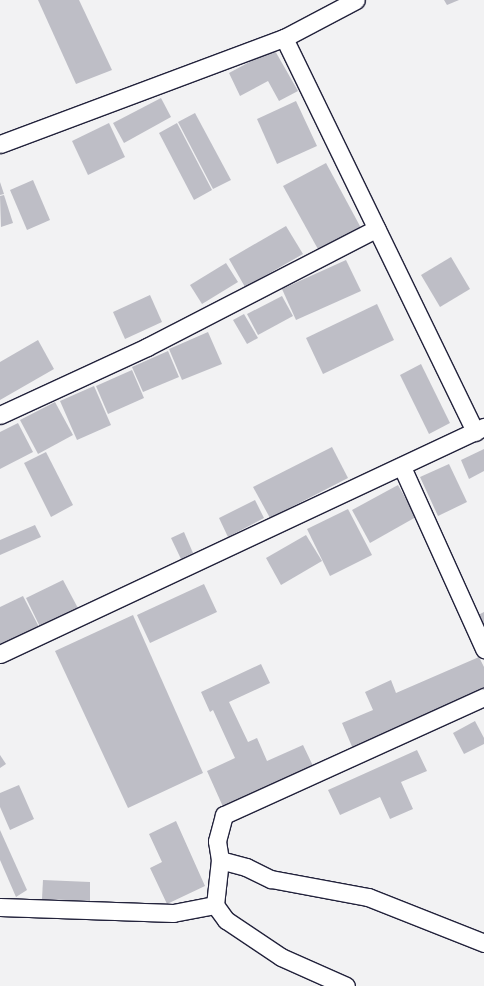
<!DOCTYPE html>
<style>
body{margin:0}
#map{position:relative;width:484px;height:986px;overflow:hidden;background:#f2f2f3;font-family:"Balsamiq Sans",sans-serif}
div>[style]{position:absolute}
.building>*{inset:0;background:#bebec6}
.roads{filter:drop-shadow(1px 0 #22223b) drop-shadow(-1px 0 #22223b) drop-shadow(0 1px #22223b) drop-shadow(0 -1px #22223b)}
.minor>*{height:17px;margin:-8.5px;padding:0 8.5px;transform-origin:8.5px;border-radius:8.5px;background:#fff}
span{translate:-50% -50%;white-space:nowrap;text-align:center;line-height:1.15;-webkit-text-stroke:3px #fff;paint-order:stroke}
</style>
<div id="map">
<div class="building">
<i style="clip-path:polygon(38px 0,79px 0,112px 70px,76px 84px)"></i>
<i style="clip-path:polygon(444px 0,459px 0,447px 5px)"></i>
<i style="clip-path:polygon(274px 49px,298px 91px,279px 101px,268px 81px,240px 96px,229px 73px)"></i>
<i style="clip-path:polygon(161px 98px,171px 117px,124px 143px,113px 123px)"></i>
<i style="clip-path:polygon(296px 101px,317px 146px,277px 164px,257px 119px)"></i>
<i style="clip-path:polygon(195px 113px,231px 180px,213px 189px,178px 122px)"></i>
<i style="clip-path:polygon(109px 123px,125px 157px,88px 175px,72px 141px)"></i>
<i style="clip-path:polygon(177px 123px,212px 190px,194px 200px,159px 133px)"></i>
<i style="clip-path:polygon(326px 163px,361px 228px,319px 251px,283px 186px)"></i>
<i style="clip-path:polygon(33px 180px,50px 220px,27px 230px,10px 190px)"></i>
<i style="clip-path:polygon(0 182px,4px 194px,0 195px)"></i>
<i style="clip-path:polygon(4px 195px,13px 223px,1px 227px,0 196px)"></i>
<i style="clip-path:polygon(286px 226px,303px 254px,245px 287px,229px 259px)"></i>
<i style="clip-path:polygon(451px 257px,470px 289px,440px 307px,421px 275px)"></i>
<i style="clip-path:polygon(346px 260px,361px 291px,296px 320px,282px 289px)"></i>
<i style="clip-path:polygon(226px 263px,238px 282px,202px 304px,190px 285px)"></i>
<i style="clip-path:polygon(150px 295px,162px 322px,125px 339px,113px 312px)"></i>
<i style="clip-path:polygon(282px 296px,293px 316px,258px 335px,247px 314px)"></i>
<i style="clip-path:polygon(377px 304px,394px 340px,323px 374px,306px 338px)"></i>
<i style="clip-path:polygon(244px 314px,258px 338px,247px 344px,233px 320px)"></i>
<i style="clip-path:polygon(208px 332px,222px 364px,182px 380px,169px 349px)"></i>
<i style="clip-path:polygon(38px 340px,54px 369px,0 400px,0 362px)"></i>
<i style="clip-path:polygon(168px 351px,179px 377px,143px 392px,132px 367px)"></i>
<i style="clip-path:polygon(421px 364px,450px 423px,429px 434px,400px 375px)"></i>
<i style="clip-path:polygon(132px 370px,144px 398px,108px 414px,96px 386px)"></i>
<i style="clip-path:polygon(94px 386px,111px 425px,77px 440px,60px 401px)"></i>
<i style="clip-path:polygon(55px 402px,73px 435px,38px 454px,20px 420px)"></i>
<i style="clip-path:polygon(18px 423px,33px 452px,0 469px,0 432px)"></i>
<i style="clip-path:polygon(332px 447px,348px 478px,270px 518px,253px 487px)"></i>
<i style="clip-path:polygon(484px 449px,484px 471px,469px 479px,461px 460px)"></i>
<i style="clip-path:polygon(46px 452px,73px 505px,51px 517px,24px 463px)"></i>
<i style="clip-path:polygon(449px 464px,467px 502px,438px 516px,420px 477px)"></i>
<i style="clip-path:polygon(398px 485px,416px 517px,370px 543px,352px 510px)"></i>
<i style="clip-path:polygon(255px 500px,264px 518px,228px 537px,219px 518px)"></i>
<i style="clip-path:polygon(348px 509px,372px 555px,330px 576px,307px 529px)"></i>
<i style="clip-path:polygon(35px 525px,41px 537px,0 555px,0 540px)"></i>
<i style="clip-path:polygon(184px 532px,193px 553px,181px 559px,171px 538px)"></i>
<i style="clip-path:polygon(306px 535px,322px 561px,281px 585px,266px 558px)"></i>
<i style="clip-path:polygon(63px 580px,80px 612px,42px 631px,26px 598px)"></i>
<i style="clip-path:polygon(204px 584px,217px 612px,150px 643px,137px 615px)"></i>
<i style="clip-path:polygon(23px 596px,40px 629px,0 649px,0 607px)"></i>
<i style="clip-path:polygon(484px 612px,484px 628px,478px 615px)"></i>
<i style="clip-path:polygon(133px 615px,203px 773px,128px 808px,55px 651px)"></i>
<i style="clip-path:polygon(479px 657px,484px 667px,484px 692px,353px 749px,342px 723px,373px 710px,365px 692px,391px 680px,396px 693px)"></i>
<i style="clip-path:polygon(261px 664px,270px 683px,229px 702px,248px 742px,257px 738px,267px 761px,303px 745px,314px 768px,224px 809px,207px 771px,235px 758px,213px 710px,210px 712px,201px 692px)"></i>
<i style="clip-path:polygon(475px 721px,484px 738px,484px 744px,464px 754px,453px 733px)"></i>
<i style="clip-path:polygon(417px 750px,427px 771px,401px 782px,413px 809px,390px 819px,380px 797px,340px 815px,328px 790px)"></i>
<i style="clip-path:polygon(0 755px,6px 764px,0 768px)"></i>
<i style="clip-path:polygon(19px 785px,34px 819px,10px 830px,0 807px,0 793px)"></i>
<i style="clip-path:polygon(176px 821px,205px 886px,167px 904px,150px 868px,162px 862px,149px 834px)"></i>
<i style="clip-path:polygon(0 830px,27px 890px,16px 897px,0 860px)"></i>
<i style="clip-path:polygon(43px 880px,90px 882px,90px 901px,42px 899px)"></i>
</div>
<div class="roads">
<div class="minor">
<i style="left:284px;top:38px;width:438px;rotate:64.1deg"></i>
<i style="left:0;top:144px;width:303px;rotate:-20.5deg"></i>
<i style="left:284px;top:38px;width:81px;rotate:-27.8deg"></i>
<i style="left:0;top:415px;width:162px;rotate:-24.8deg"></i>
<i style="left:147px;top:347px;width:258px;rotate:-27.3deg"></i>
<i style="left:402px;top:467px;width:200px;rotate:65.7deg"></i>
<i style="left:0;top:654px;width:535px;rotate:-25.13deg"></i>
<i style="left:220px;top:860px;width:27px;rotate:15deg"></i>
<i style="left:246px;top:867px;width:28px;rotate:26deg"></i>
<i style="left:271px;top:879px;width:99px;rotate:10.5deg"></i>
<i style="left:368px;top:897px;width:125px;rotate:21.6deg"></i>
<i style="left:215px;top:905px;width:19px;rotate:54deg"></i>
<i style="left:226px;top:920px;width:66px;rotate:33.9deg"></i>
<i style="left:281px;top:957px;width:71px;rotate:24deg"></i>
<i style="left:0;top:907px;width:173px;rotate:2deg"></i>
<i style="left:173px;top:913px;width:43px;rotate:-10.8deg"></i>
<i style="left:215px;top:905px;width:45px;rotate:-83.7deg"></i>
<i style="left:220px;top:860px;width:19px;rotate:-99deg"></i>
<i style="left:217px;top:841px;width:27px;rotate:-75deg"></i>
<i style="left:224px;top:815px;width:286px;rotate:-24.4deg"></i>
</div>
</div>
</div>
